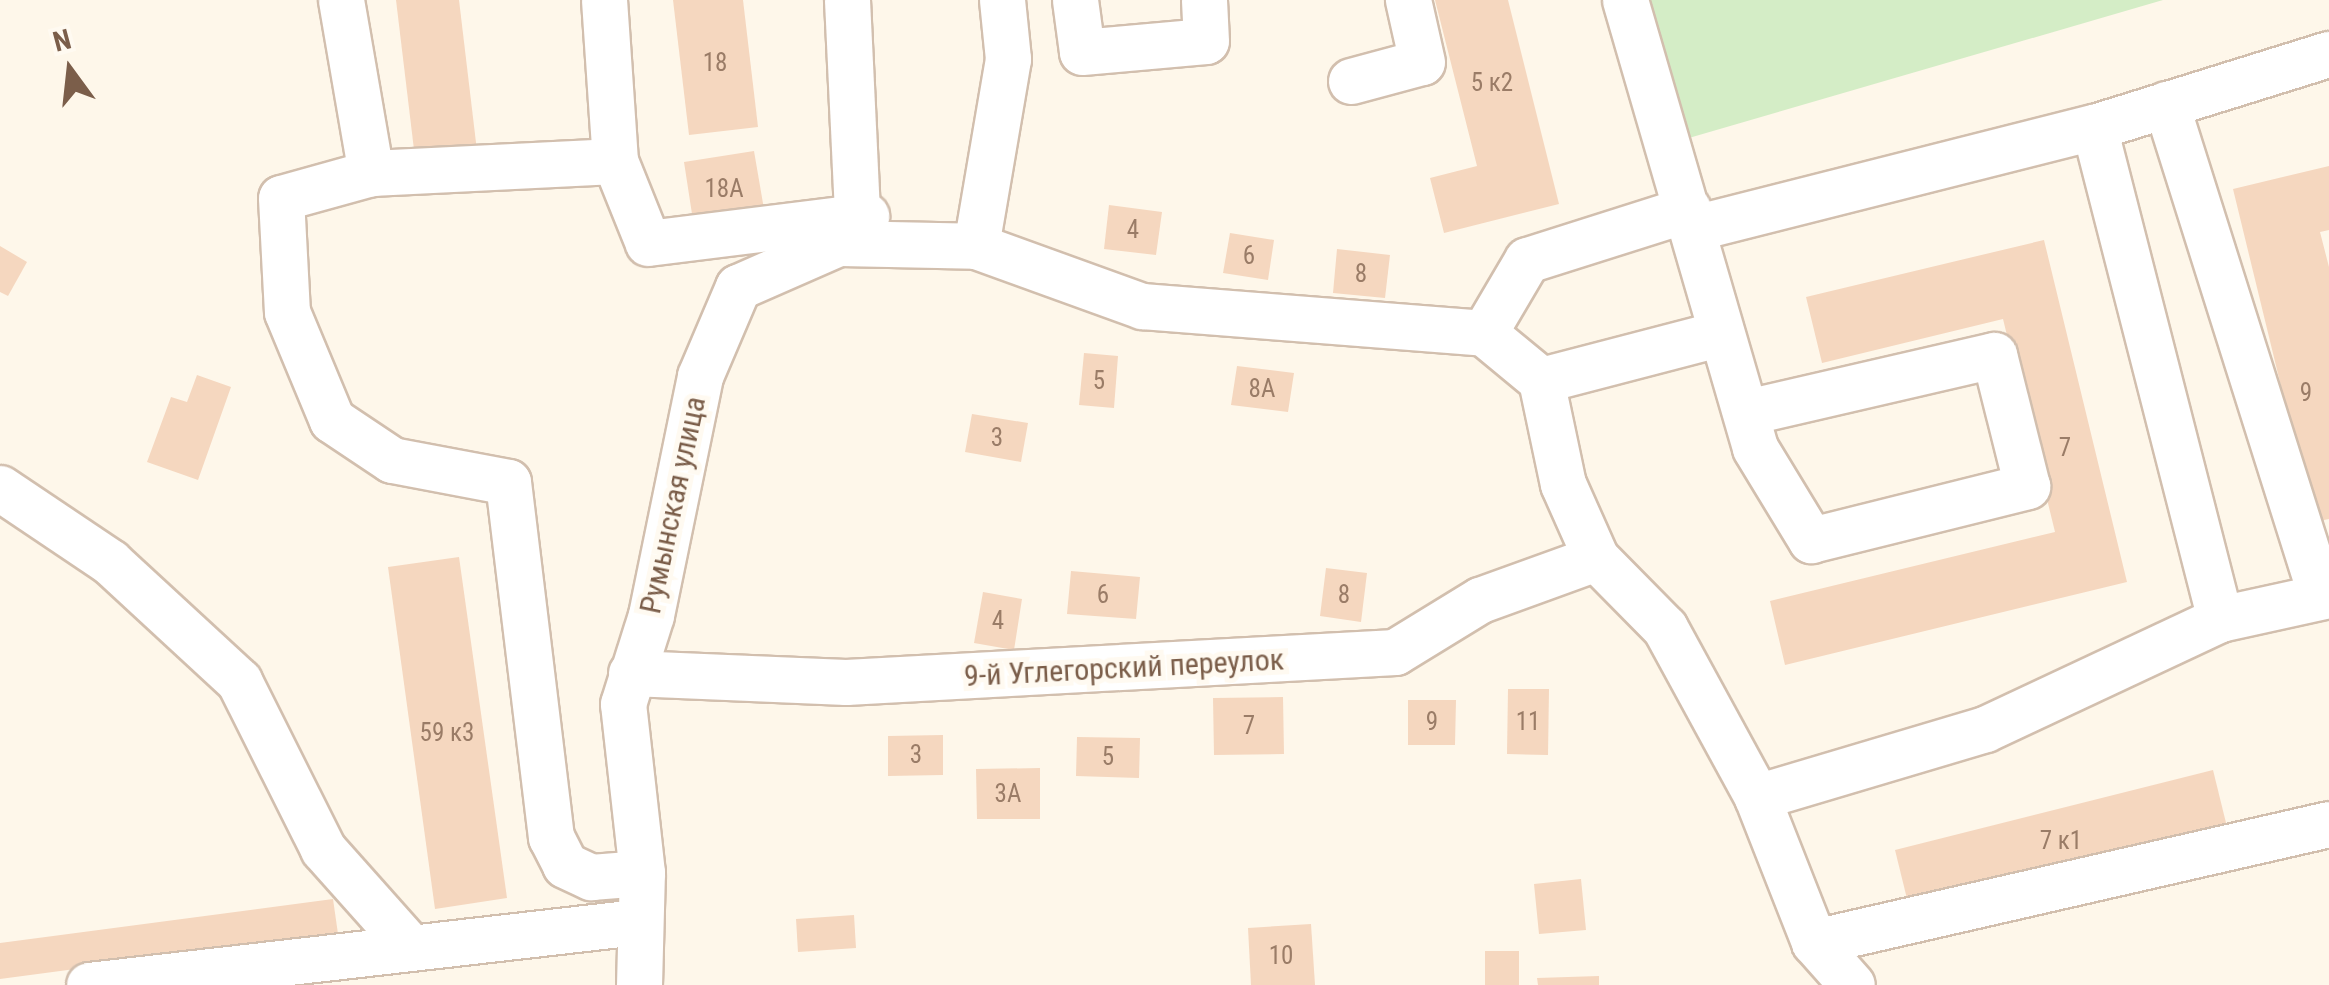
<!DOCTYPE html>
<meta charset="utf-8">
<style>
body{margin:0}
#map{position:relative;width:2329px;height:985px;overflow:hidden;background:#fef7ea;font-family:"Roboto Condensed",sans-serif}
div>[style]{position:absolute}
.green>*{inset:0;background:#d4edc6}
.building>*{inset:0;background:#f5d7bf}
.roads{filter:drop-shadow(2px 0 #d2bfae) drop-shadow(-2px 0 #d2bfae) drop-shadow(0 2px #d2bfae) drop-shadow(0 -2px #d2bfae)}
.minor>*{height:45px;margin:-22.5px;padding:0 22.5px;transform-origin:22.5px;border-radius:22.5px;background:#fff}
span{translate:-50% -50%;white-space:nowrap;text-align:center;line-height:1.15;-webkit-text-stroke:10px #fffaf1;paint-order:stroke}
.number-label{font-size:25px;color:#9a7c67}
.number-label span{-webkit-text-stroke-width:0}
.street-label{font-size:30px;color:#7b5e4a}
.north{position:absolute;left:20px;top:20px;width:100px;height:100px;-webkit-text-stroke:8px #fffaf1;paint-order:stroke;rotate:345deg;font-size:28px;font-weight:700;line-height:40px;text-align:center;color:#7b5e4a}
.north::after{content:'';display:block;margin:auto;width:35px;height:45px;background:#7b5e4a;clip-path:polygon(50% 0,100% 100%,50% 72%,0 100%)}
</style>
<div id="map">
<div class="green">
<i style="clip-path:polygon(1645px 0,2163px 0,1682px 140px)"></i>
</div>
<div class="building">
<i style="clip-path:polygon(396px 0,459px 0,477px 151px,415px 158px)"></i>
<i style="clip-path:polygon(673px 0,743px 0,758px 127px,689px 135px)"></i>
<i style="clip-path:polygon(1435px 0,1508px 0,1559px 204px,1444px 233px,1430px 178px,1477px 166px)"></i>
<i style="clip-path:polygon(754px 151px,765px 215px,694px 227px,684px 162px)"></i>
<i style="clip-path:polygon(2329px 166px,2329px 230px,2320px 232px,2329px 267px,2329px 519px,2314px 522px,2233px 189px)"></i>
<i style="clip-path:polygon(1109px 205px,1162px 212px,1156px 255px,1104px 249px)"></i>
<i style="clip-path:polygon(1230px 233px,1274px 240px,1268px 280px,1223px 273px)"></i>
<i style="clip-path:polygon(2044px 240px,2127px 582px,1785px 665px,1770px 601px,2055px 532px,2003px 319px,1822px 363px,1806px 297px)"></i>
<i style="clip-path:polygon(0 246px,27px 262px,8px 296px,0 292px)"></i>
<i style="clip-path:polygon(1337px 249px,1390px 255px,1385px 298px,1333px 293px)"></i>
<i style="clip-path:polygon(1084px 353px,1118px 356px,1114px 408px,1079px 405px)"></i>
<i style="clip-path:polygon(1237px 366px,1294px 373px,1288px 412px,1231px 405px)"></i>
<i style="clip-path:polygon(197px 375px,231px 387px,198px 480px,147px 462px,171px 397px,187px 402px)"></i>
<i style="clip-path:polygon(972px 414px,1028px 423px,1021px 462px,965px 452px)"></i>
<i style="clip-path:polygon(459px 557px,507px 898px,435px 909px,388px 567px)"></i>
<i style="clip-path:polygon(1326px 568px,1367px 573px,1361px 622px,1320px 616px)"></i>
<i style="clip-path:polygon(1071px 571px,1140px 577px,1136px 619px,1067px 614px)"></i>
<i style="clip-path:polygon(983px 592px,1022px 599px,1014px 650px,974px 643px)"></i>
<i style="clip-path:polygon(1508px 689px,1549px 689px,1548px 755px,1507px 754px)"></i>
<i style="clip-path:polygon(1283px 697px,1284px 754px,1214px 755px,1213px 698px)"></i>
<i style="clip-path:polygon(1408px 700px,1456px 700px,1455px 745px,1408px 745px)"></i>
<i style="clip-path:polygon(943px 735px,943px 775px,888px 776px,888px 736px)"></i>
<i style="clip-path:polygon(1077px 737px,1140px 738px,1139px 778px,1076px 776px)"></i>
<i style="clip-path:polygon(1040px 768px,1040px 819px,977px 819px,976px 769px)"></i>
<i style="clip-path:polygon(2213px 770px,2228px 831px,1910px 911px,1895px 850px)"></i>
<i style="clip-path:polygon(1581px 879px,1586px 930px,1539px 934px,1534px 884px)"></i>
<i style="clip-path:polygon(333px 899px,338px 934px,0 979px,0 943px)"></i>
<i style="clip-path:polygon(854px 915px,856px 948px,798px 952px,796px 919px)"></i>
<i style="clip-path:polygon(1311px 924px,1315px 985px,1251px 985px,1248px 928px)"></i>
<i style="clip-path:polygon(1485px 951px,1519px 951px,1519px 985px,1485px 985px)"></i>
<i style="clip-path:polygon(1599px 976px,1599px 985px,1538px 985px,1537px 978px)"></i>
</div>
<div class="roads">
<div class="minor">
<i style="left:341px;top:0;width:176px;rotate:80.2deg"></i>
<i style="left:371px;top:173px;width:244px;rotate:-2.8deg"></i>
<i style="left:615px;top:161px;width:161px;rotate:-93.9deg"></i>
<i style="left:847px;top:0;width:216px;rotate:87.3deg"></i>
<i style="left:1075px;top:0;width:52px;rotate:82.3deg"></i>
<i style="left:1082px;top:52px;width:124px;rotate:-5.1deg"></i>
<i style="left:1206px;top:41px;width:41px;rotate:-92.8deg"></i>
<i style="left:1625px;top:0;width:466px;rotate:73.8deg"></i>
<i style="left:1755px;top:448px;width:108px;rotate:58.7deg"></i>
<i style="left:1811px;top:540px;width:223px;rotate:-14deg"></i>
<i style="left:2027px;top:486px;width:135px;rotate:-104.1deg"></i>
<i style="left:1994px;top:355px;width:253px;rotate:167deg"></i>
<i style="left:1351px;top:81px;width:73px;rotate:-15deg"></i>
<i style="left:1422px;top:62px;width:64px;rotate:-102.7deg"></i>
<i style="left:2166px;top:104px;width:516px;rotate:72.51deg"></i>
<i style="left:2094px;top:127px;width:508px;rotate:75.64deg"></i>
<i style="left:615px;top:161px;width:88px;rotate:68.1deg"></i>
<i style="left:648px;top:243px;width:220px;rotate:-7.1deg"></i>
<i style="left:371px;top:173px;width:93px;rotate:164.5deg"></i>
<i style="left:281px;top:198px;width:114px;rotate:87deg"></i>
<i style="left:287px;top:312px;width:117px;rotate:67.4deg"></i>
<i style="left:332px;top:420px;width:72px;rotate:33.7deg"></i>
<i style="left:392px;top:460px;width:118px;rotate:10.7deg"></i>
<i style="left:508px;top:482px;width:358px;rotate:83.1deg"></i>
<i style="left:551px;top:837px;width:31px;rotate:63deg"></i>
<i style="left:565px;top:865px;width:29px;rotate:25deg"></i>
<i style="left:591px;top:877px;width:51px;rotate:-4.5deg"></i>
<i style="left:1688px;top:209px;width:169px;rotate:162.4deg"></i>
<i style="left:1527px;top:260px;width:85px;rotate:120.5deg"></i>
<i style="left:1484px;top:333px;width:74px;rotate:39.5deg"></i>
<i style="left:1541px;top:380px;width:106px;rotate:78.1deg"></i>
<i style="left:1563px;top:484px;width:81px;rotate:66deg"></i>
<i style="left:1596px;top:558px;width:98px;rotate:45.4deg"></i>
<i style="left:1665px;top:628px;width:192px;rotate:61.4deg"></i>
<i style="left:1757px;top:797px;width:156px;rotate:68.5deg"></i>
<i style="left:1814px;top:942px;width:57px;rotate:48.5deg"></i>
<i style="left:1694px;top:228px;width:413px;rotate:-14.2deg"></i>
<i style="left:2094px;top:127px;width:246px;rotate:-17.3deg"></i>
<i style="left:976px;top:246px;width:177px;rotate:19.9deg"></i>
<i style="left:1142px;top:306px;width:343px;rotate:4.5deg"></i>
<i style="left:1541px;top:380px;width:186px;rotate:-14.6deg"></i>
<i style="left:0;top:488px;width:133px;rotate:33.9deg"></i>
<i style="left:110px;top:562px;width:176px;rotate:42.7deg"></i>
<i style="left:239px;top:681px;width:188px;rotate:63.4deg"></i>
<i style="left:323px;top:849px;width:125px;rotate:48.3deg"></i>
<i style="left:631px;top:673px;width:215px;rotate:2.4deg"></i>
<i style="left:846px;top:682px;width:550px;rotate:-3.13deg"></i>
<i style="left:1395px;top:652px;width:100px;rotate:-31.5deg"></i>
<i style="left:1480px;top:600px;width:123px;rotate:-19.9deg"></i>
<i style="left:1757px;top:797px;width:238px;rotate:-16.6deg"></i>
<i style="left:1985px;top:729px;width:259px;rotate:-25.1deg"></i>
<i style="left:2220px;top:619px;width:112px;rotate:-12.4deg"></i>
<i style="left:1814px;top:942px;width:528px;rotate:-12.91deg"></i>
<i style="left:89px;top:985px;width:552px;rotate:-6.56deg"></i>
<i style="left:639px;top:985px;width:112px;rotate:-88.5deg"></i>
<i style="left:642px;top:873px;width:170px;rotate:-96.4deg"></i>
<i style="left:623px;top:704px;width:93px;rotate:-72.5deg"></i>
<i style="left:651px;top:615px;width:244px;rotate:-78.4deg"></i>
<i style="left:700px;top:376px;width:97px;rotate:-66.9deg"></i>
<i style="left:738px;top:287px;width:109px;rotate:-23.7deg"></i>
<i style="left:838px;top:243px;width:138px;rotate:1.2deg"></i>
<i style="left:976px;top:246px;width:190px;rotate:-80.3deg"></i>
<i style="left:1008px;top:59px;width:59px;rotate:-95.8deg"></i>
</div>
</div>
<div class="number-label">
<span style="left:715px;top:63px">18</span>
<span style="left:1492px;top:83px">5 к2</span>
<span style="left:724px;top:189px">18А</span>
<span style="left:1133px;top:230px">4</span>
<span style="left:1249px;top:256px">6</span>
<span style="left:1361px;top:274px">8</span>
<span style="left:1099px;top:381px">5</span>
<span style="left:1262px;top:389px">8А</span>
<span style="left:2306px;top:393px">9</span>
<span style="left:997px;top:438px">3</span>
<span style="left:2065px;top:448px">7</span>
<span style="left:1103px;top:595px">6</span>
<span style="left:1344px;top:595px">8</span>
<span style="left:998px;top:621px">4</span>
<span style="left:1432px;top:722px">9</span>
<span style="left:1528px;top:722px">11</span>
<span style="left:1249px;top:726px">7</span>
<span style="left:447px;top:733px">59 к3</span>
<span style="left:916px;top:755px">3</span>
<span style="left:1108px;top:757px">5</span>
<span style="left:1008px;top:794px">3А</span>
<span style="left:2061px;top:841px">7 к1</span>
<span style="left:1281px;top:956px">10</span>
</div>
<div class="street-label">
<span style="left:673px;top:505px;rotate:-78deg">Румынская улица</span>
<span style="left:1124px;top:668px;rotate:-3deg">9-й Углегорский переулок</span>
</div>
<div class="north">N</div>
</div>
